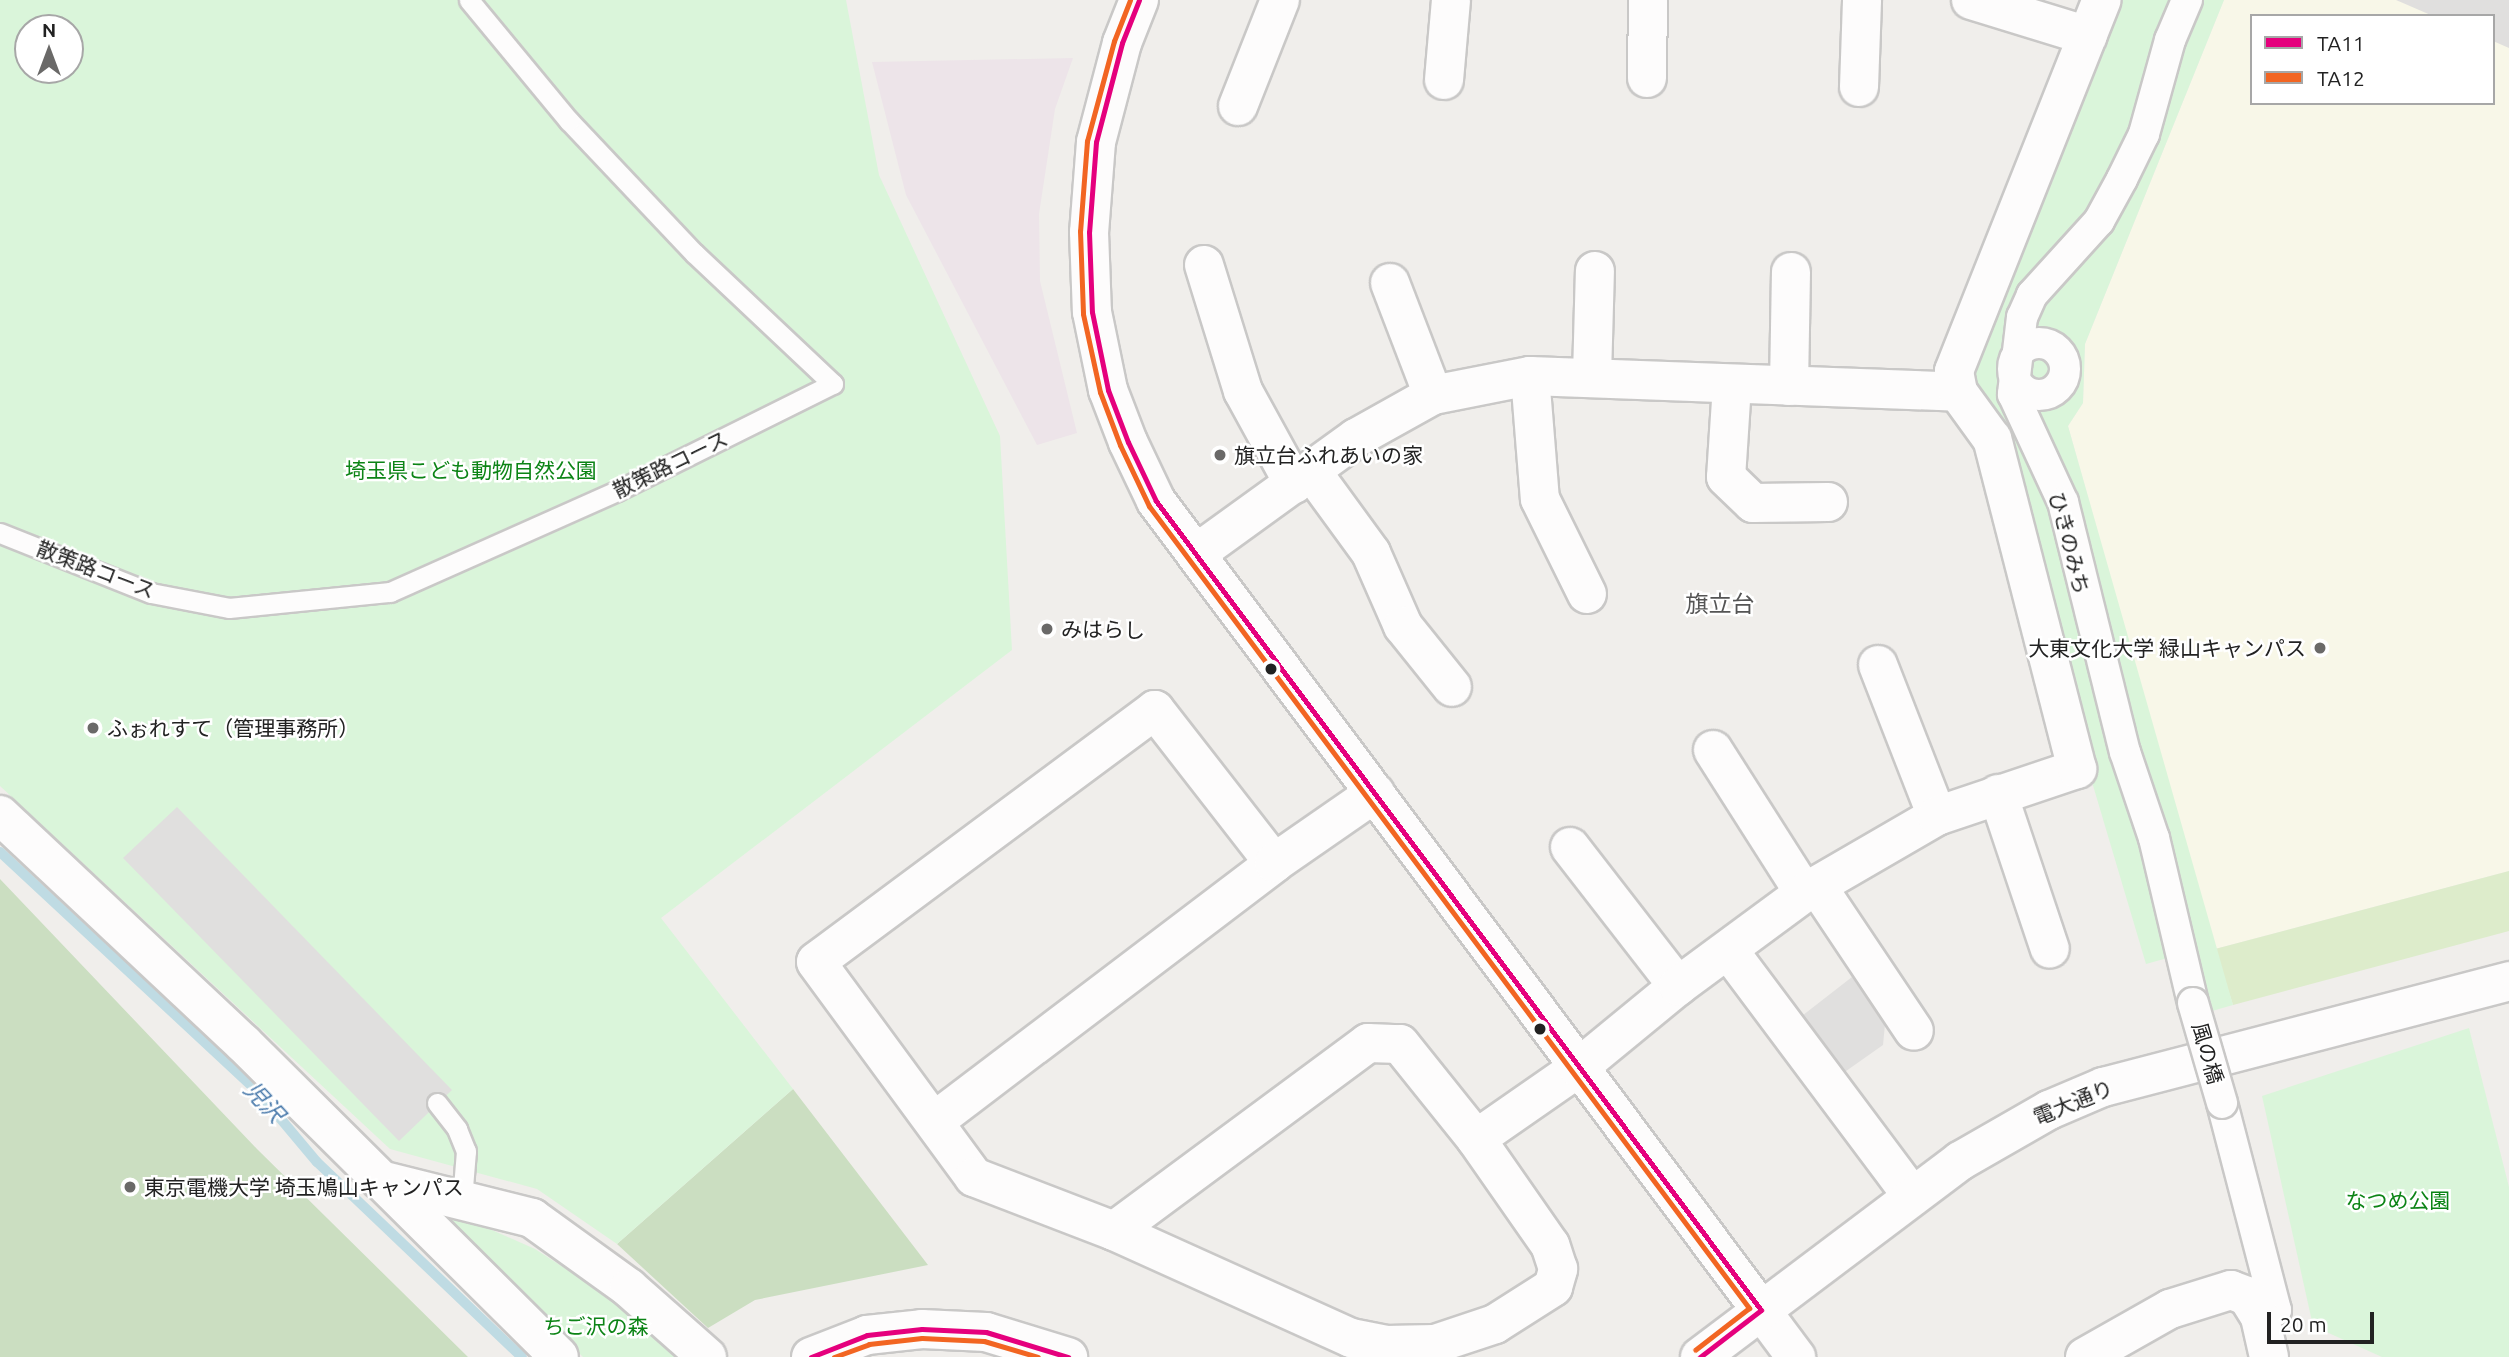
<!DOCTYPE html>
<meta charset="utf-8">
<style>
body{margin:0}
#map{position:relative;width:2509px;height:1357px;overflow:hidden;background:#f0eeeb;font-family:Ubuntu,"Noto Sans JP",sans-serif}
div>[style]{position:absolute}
.industrial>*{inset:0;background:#ede4e9}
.education>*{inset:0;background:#f8f7e8}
.grass>*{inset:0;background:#ddeccb}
.forest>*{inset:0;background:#cbdec1}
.park>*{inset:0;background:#daf5da}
.parking>*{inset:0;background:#e0dfde}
.stream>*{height:10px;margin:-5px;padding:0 5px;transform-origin:5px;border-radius:5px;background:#bfdbe3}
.roads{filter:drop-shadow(2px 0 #c9c8c7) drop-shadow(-2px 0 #c9c8c7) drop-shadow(0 2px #c9c8c7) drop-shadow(0 -2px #c9c8c7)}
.service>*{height:19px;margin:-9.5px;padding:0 9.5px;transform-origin:9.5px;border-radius:9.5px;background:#fdfcfc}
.pedestrian>*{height:30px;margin:-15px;padding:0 15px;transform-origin:15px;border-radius:15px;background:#fdfcfc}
.pedestrian>.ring{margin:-15px;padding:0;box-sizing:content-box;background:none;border:30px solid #fdfcfc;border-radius:50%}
.minor>*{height:38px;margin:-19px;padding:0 19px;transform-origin:19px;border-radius:19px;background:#fdfcfc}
.tertiary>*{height:38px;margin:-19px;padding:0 19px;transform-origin:19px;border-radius:19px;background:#fdfcfc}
.bridges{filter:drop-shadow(2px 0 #c9c8c7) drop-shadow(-2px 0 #c9c8c7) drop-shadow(0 2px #c9c8c7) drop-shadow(0 -2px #c9c8c7)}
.pedestrian-bridge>*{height:30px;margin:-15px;padding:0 15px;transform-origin:15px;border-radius:15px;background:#fdfcfc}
.bus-1>*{height:5px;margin:-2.5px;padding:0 2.5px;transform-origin:2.5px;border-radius:2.5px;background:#e5007d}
.bus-2>*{height:5px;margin:-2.5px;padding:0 2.5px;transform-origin:2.5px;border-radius:2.5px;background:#f26522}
.dots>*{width:19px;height:19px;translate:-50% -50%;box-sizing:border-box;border:4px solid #fff;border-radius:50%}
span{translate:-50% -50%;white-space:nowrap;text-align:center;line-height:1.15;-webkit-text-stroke:5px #fff;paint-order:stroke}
.poi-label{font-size:21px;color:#222}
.left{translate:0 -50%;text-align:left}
.right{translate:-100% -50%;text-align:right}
.street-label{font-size:21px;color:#222}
.park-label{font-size:21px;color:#0c8416}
.neighbourhood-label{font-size:23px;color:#555}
.water-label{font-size:23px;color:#4a7aab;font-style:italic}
.legend{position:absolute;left:2250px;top:14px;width:245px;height:91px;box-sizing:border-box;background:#fff;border:2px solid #a7a7a7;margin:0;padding:9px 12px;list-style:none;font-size:21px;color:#222}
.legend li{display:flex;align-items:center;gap:14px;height:35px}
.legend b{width:35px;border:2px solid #a7a7a7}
.north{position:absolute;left:14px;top:14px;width:70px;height:70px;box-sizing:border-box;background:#fff;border:2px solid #a7a7a7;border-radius:50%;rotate:0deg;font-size:19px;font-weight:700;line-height:28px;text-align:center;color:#222}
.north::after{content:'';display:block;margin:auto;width:24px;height:32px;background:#6a6968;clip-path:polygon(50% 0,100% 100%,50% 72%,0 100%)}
.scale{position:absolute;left:2267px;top:1312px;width:107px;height:32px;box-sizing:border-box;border:4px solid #222;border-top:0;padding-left:9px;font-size:21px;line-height:24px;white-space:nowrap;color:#222;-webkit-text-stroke:5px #fff;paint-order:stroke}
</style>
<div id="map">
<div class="industrial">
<i style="clip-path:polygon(1073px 58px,1055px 109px,1039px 214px,1040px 281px,1077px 433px,1037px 445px,906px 195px,872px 62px)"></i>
</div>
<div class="education">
<i style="clip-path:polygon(evenodd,2224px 0,2509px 0,2509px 871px,2215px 949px,2068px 426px,2083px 403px,2085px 344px,2224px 0,2252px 16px,2493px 16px,2493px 103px,2252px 103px,2252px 16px)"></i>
</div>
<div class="grass">
<i style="clip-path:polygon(2509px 871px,2509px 931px,2233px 1005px,2215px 949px)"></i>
</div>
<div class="forest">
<i style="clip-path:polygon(0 879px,257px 1149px,468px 1357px,0 1357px)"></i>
<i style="clip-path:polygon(793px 1089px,928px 1265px,755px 1300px,708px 1328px,617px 1244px)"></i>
</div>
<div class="park">
<i style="clip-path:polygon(evenodd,0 0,846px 0,879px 175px,1000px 436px,1012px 650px,661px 918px,793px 1089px,617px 1244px,537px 1189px,390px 1149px,0 786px,0 0,28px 28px,70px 28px,70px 70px,28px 70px,28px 28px)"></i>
<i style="clip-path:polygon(2117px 0,2224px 0,2085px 344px,2083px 403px,2068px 426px,2233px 1005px,2184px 1019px,2171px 957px,2146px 964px,1972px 378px,1979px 339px)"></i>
<i style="clip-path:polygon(2469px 1028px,2509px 1187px,2509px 1357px,2382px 1357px,2313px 1326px,2262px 1096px)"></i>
<i style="clip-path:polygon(449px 1211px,535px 1249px,625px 1307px,675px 1357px,583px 1357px,441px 1221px)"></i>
</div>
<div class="parking">
<i style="clip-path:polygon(2396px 0,2509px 0,2509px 48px,2493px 41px,2493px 16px,2433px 16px)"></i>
<i style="clip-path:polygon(177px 807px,452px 1090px,399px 1141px,123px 858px)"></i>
<i style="clip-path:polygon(1852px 977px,1885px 1024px,1883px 1045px,1839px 1076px,1798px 1019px)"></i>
</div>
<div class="stream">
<i style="left:0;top:852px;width:354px;rotate:42.9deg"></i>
<i style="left:259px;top:1093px;width:90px;rotate:50deg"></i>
<i style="left:317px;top:1162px;width:283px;rotate:43.6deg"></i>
</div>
<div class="roads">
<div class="service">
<i style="left:0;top:533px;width:162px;rotate:21.7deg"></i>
<i style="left:151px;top:593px;width:79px;rotate:10.9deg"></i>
<i style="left:229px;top:608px;width:162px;rotate:-5.7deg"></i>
<i style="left:390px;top:592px;width:248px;rotate:-24deg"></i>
<i style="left:617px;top:491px;width:241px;rotate:-26.4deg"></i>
<i style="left:833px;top:384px;width:191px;rotate:-136.7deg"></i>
<i style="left:694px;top:253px;width:182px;rotate:-133.4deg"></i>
<i style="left:569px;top:121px;width:157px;rotate:-129.6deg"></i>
<i style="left:437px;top:1103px;width:33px;rotate:52deg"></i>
<i style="left:457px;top:1129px;width:24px;rotate:68deg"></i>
<i style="left:466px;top:1151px;width:49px;rotate:94.7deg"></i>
</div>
<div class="pedestrian">
<i style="left:2187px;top:0;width:43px;rotate:113deg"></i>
<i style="left:2170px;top:40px;width:98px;rotate:105.5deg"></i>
<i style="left:2144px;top:134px;width:50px;rotate:116.1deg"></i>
<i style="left:2122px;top:179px;width:48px;rotate:118.7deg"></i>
<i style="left:2099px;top:221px;width:100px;rotate:132.2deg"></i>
<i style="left:2032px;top:295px;width:24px;rotate:114deg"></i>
<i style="left:2022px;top:317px;width:78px;rotate:96.7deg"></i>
<i style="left:2013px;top:394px;width:119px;rotate:65.2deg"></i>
<i style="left:2063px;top:502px;width:258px;rotate:76.1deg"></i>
<i style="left:2125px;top:752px;width:91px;rotate:71.4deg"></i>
<i style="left:2154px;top:838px;width:170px;rotate:76.7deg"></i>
<i class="ring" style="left:2013px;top:343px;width:22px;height:22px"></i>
<i style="left:2222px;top:1103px;width:214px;rotate:75.4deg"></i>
<i style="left:2276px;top:1310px;width:17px;rotate:156deg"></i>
</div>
<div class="minor">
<i style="left:1971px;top:0;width:122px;rotate:17.1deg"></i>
<i style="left:1647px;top:78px;width:78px;rotate:-89.3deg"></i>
<i style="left:1444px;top:80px;width:80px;rotate:-85deg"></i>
<i style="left:1859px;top:87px;width:87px;rotate:-88deg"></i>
<i style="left:1238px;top:106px;width:114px;rotate:-68.4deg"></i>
<i style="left:1204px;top:265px;width:132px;rotate:72.8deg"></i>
<i style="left:1243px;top:391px;width:106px;rotate:61.3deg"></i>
<i style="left:1390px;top:283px;width:120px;rotate:69deg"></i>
<i style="left:1530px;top:376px;width:123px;rotate:85.4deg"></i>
<i style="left:1540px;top:499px;width:106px;rotate:63.7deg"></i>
<i style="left:1592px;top:376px;width:105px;rotate:-88.4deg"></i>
<i style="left:1732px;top:385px;width:92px;rotate:93.7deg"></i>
<i style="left:1726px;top:477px;width:37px;rotate:44deg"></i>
<i style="left:1753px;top:503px;width:75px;rotate:-0.8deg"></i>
<i style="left:1789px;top:386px;width:114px;rotate:-89deg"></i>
<i style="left:1312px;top:472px;width:100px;rotate:53.9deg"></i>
<i style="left:1371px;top:553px;width:80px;rotate:66.3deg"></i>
<i style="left:1403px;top:626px;width:78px;rotate:51.2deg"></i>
<i style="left:1197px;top:553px;width:196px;rotate:-35.9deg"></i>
<i style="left:1356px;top:438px;width:88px;rotate:-29.2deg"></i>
<i style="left:1433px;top:395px;width:99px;rotate:-11.1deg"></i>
<i style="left:1530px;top:376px;width:428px;rotate:2.1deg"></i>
<i style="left:1878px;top:665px;width:162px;rotate:68.7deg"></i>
<i style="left:1713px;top:750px;width:169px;rotate:57.5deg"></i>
<i style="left:1998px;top:794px;width:163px;rotate:71.5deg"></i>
<i style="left:0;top:815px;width:333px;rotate:43.2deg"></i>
<i style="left:243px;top:1043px;width:445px;rotate:44.8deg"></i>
<i style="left:1570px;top:847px;width:176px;rotate:52.2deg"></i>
<i style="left:1274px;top:863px;width:194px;rotate:-127.9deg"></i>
<i style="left:1155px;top:710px;width:422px;rotate:143.4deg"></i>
<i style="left:816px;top:962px;width:267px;rotate:53.7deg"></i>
<i style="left:974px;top:1177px;width:150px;rotate:21.1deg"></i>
<i style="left:1114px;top:1231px;width:260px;rotate:24.3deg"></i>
<i style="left:1351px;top:1338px;width:36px;rotate:11deg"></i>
<i style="left:1386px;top:1345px;width:49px;rotate:-1.2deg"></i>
<i style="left:1435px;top:1344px;width:63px;rotate:-18.4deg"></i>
<i style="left:1495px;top:1324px;width:69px;rotate:-32.5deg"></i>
<i style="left:1553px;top:1287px;width:19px;rotate:-74deg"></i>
<i style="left:1558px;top:1269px;width:25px;rotate:-108deg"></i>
<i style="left:1550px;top:1245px;width:129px;rotate:-124.9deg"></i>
<i style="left:1476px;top:1139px;width:124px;rotate:-34.8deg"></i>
<i style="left:1578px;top:1068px;width:129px;rotate:-39.4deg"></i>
<i style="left:1678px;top:986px;width:157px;rotate:-36.4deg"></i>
<i style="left:1804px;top:893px;width:154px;rotate:-30.1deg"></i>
<i style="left:1937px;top:816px;width:148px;rotate:-18.6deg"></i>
<i style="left:2077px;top:769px;width:341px;rotate:-104.4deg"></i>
<i style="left:1992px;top:439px;width:58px;rotate:-125.9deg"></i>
<i style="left:1958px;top:392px;width:21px;rotate:-101deg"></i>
<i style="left:1954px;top:371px;width:399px;rotate:-68.3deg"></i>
<i style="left:1817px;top:886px;width:174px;rotate:56.2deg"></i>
<i style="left:1729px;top:951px;width:306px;rotate:53.2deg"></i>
<i style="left:936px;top:1120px;width:425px;rotate:-37.2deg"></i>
<i style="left:1274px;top:863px;width:123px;rotate:-34.7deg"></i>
<i style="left:380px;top:1180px;width:157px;rotate:14deg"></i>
<i style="left:532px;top:1218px;width:120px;rotate:35.8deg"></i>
<i style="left:629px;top:1288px;width:104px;rotate:41.5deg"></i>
<i style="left:1114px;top:1231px;width:316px;rotate:-36.5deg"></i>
<i style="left:1368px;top:1043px;width:32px;rotate:2deg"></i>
<i style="left:1400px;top:1044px;width:122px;rotate:51.3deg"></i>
<i style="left:1761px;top:1310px;width:59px;rotate:53.3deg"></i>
<i style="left:2085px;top:1357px;width:98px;rotate:-29.5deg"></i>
<i style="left:2170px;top:1309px;width:64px;rotate:-17.3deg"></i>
<i style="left:2231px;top:1290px;width:17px;rotate:21deg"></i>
<i style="left:2247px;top:1296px;width:25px;rotate:58deg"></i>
<i style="left:2260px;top:1317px;width:41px;rotate:77.3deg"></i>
</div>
<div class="tertiary">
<i style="left:1139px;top:0;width:46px;rotate:111.6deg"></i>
<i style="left:1122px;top:43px;width:102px;rotate:104.7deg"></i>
<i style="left:1096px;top:142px;width:90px;rotate:94.4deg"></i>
<i style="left:1089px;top:232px;width:80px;rotate:87.9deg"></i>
<i style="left:1092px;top:312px;width:80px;rotate:78.4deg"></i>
<i style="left:1108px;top:390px;width:56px;rotate:69deg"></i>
<i style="left:1128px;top:442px;width:65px;rotate:64.6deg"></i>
<i style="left:1156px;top:501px;width:1010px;rotate:53.21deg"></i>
<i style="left:811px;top:1357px;width:60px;rotate:-21.4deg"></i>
<i style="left:867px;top:1335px;width:55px;rotate:-6.2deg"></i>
<i style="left:922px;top:1329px;width:64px;rotate:2.7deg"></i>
<i style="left:986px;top:1332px;width:86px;rotate:17deg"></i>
<i style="left:1700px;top:1357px;width:326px;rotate:-37deg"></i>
<i style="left:1960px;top:1161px;width:103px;rotate:-29.8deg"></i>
<i style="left:2049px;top:1110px;width:59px;rotate:-23.1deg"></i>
<i style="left:2103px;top:1087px;width:420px;rotate:-14.6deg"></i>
</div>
</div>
<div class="bridges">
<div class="pedestrian-bridge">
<i style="left:2193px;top:1003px;width:104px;rotate:73.8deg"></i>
</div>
</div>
<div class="bus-1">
<i style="left:1139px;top:0;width:46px;rotate:111.6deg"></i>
<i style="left:1122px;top:43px;width:102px;rotate:104.7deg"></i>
<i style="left:1096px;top:142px;width:90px;rotate:94.4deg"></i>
<i style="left:1089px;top:232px;width:80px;rotate:87.9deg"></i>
<i style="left:1092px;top:312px;width:80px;rotate:78.4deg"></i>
<i style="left:1108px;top:390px;width:56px;rotate:69deg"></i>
<i style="left:1128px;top:442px;width:65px;rotate:64.6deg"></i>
<i style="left:1156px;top:501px;width:1010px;rotate:53.21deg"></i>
<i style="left:1761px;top:1310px;width:77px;rotate:142.4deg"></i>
<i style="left:811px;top:1357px;width:60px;rotate:-21.4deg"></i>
<i style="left:867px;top:1335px;width:55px;rotate:-6.2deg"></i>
<i style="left:922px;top:1329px;width:64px;rotate:2.7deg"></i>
<i style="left:986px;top:1332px;width:86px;rotate:17deg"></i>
</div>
<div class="bus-2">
<i style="left:1130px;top:0;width:44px;rotate:111.3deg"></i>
<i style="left:1114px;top:41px;width:104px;rotate:105.1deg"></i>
<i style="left:1087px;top:141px;width:90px;rotate:94.4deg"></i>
<i style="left:1080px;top:231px;width:83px;rotate:87.9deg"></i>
<i style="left:1083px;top:314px;width:80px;rotate:77.7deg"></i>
<i style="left:1100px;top:392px;width:57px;rotate:69.3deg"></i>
<i style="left:1120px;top:445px;width:68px;rotate:64.6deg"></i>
<i style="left:1149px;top:506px;width:1002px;rotate:53.2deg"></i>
<i style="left:1749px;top:1308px;width:68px;rotate:142.1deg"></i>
<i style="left:834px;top:1357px;width:37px;rotate:-20deg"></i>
<i style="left:869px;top:1344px;width:53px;rotate:-6.5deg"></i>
<i style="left:922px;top:1338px;width:62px;rotate:2.8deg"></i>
<i style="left:984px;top:1341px;width:56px;rotate:16.5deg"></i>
</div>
<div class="dots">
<i style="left:1220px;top:455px;background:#6a6968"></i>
<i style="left:1047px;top:629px;background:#6a6968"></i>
<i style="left:2320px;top:648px;background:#6a6968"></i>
<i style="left:1271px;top:669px;background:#222"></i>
<i style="left:93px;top:728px;background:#6a6968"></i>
<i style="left:1540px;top:1029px;background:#222"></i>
<i style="left:130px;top:1187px;background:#6a6968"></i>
</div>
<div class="poi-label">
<span class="left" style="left:1234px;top:455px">旗立台ふれあいの家</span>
<span class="left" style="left:1061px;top:629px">みはらし</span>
<span class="right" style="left:2306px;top:648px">大東文化大学 緑山キャンパス</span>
<span class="left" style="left:107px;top:728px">ふぉれすて（管理事務所）</span>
<span class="left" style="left:144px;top:1187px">東京電機大学 埼玉鳩山キャンパス</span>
</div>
<div class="street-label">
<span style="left:670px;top:464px;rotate:-26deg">散策路コース</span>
<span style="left:2070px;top:543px;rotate:76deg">ひきのみち</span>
<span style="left:96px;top:569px;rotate:21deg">散策路コース</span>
<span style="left:2208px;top:1053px;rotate:74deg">風の橋</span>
<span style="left:2073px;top:1102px;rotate:-22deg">電大通り</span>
</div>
<div class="park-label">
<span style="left:471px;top:470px">埼玉県こども動物自然公園</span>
<span style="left:2398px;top:1200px">なつめ公園</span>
<span style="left:596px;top:1326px">ちご沢の森</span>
</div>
<div class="neighbourhood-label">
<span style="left:1720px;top:604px">旗立台</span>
</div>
<div class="water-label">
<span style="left:264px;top:1102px;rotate:47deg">児沢</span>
</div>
<ul class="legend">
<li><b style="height:9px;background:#e5007d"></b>TA11</li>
<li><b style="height:9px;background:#f26522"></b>TA12</li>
</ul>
<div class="north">N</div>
<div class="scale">20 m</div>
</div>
